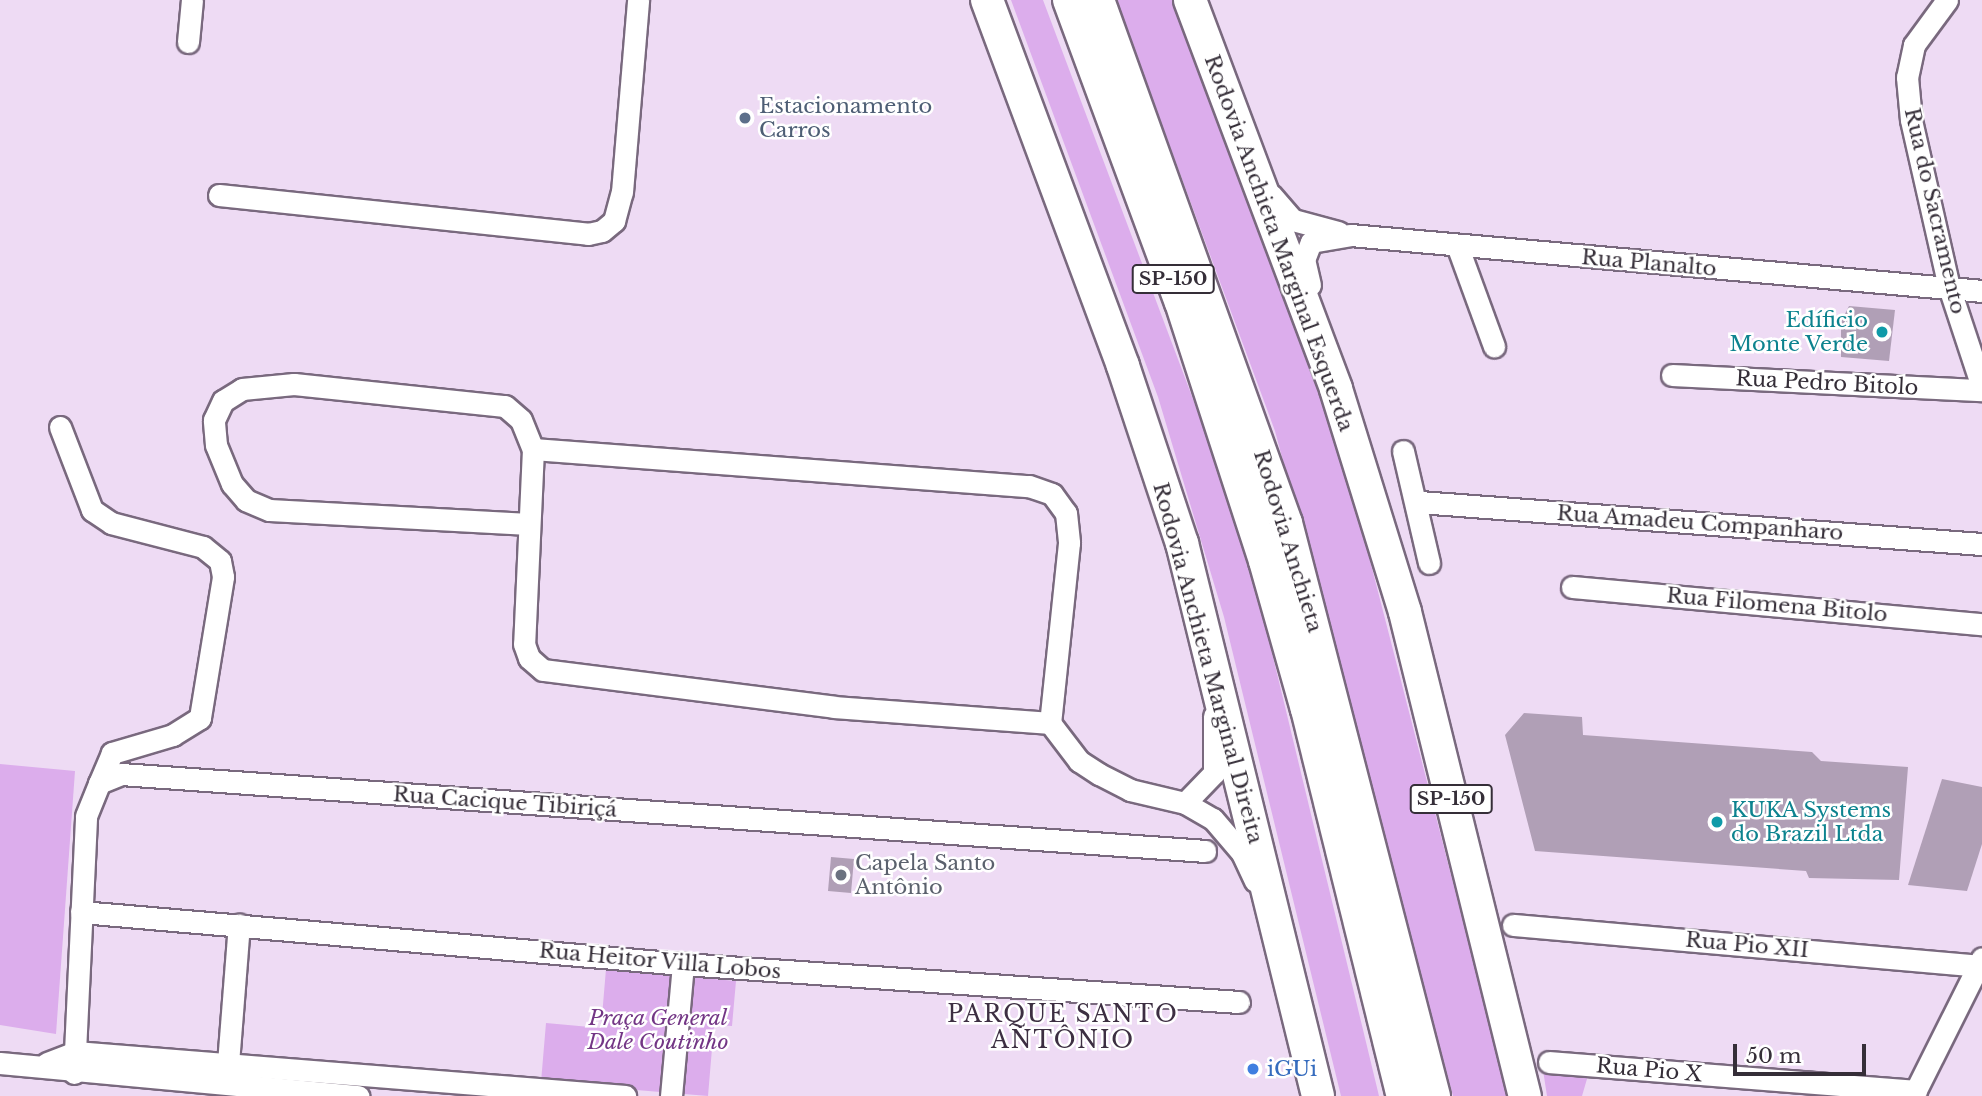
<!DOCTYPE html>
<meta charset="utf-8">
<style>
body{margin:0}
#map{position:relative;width:1982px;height:1096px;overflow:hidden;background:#eedbf4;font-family:"Libre Baskerville",serif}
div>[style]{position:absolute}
.green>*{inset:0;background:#dcadec}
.building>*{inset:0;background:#b09fb6}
.roads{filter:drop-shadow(2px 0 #79697e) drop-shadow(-2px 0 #79697e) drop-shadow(0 2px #79697e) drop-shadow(0 -2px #79697e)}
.minor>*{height:21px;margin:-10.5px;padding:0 10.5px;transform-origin:10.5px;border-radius:10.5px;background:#fff}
.highway>*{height:32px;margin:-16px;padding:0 16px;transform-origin:16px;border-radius:16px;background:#fff}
.dots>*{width:19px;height:19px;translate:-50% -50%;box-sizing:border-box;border:4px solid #fff;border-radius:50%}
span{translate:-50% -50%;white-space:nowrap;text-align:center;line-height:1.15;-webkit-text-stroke:5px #fff;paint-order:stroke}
.shield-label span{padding:2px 5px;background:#fff;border:2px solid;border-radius:5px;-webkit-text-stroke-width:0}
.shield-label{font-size:19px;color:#352e38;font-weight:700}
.service-label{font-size:21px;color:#4e5e75}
.left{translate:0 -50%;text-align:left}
.street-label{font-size:21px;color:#352e38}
.culture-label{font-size:21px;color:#0d838f}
.right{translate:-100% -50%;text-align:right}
.worship-label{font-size:21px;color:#5b616d}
.park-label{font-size:21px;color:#733685;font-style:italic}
.shop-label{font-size:21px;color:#366cbe}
.neighbourhood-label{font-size:23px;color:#3d2f42;letter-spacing:2px}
.scale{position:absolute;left:1733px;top:1044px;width:133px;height:32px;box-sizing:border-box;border:4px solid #352e38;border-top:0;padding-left:9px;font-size:21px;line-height:24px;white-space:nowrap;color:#352e38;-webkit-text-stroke:5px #fff;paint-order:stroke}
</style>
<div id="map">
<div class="green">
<i style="clip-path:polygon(1011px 0,1043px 0,1211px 447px,1260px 603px,1379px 1096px,1341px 1096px,1224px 617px,1158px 397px)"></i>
<i style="clip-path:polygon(1116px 0,1175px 0,1303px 336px,1342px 452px,1508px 1096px,1453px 1096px,1275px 431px)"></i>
<i style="clip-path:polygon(0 764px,75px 771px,56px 1034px,0 1025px)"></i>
<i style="clip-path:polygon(606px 969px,736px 981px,732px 1026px,714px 1025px,708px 1096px,541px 1082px,546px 1023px,601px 1028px)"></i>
<i style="clip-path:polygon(1543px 1070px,1589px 1072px,1582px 1096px,1547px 1096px)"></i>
</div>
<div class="building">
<i style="clip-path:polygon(1849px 306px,1895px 310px,1889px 361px,1841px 357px,1841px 322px)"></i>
<i style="clip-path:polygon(1524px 713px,1582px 717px,1583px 735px,1812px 752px,1821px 761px,1908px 767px,1899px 880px,1809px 878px,1806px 871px,1535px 851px,1505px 735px)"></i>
<i style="clip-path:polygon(1942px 779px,1982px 787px,1982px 844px,1967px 891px,1908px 885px)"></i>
<i style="clip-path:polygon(831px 857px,854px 859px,851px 893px,828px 891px)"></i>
</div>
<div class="roads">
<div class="minor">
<i style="left:1947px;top:0;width:56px;rotate:126.3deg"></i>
<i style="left:1914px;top:45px;width:33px;rotate:102deg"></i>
<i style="left:1907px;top:77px;width:43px;rotate:84.7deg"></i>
<i style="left:1911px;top:120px;width:171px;rotate:77.2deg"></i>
<i style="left:1949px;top:287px;width:105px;rotate:71.7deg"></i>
<i style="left:188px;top:42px;width:42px;rotate:-84.6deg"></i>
<i style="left:219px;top:195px;width:371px;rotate:6deg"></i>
<i style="left:588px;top:234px;width:14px;rotate:-12deg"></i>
<i style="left:602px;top:231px;width:16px;rotate:-40deg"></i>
<i style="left:614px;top:221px;width:30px;rotate:-75deg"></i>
<i style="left:622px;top:192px;width:193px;rotate:-85.2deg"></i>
<i style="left:1271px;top:195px;width:33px;rotate:49deg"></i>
<i style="left:1293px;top:220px;width:47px;rotate:14.9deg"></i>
<i style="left:1457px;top:245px;width:108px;rotate:69.9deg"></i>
<i style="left:1310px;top:285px;width:26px;rotate:-103deg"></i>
<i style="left:1304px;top:260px;width:19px;rotate:-69deg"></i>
<i style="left:1311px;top:242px;width:40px;rotate:-10deg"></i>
<i style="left:1350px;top:235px;width:634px;rotate:5.06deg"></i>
<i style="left:1672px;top:375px;width:310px;rotate:2.8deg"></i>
<i style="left:60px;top:427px;width:89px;rotate:68.9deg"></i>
<i style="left:92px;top:510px;width:23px;rotate:34deg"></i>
<i style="left:111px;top:523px;width:95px;rotate:14.6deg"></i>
<i style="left:203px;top:547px;width:22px;rotate:39deg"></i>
<i style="left:220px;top:561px;width:16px;rotate:79deg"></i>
<i style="left:223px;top:577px;width:143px;rotate:99.3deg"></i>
<i style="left:200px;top:718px;width:32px;rotate:148deg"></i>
<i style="left:173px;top:735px;width:64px;rotate:163.6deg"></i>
<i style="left:112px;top:753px;width:33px;rotate:113deg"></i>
<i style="left:533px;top:449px;width:497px;rotate:4.3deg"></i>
<i style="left:1029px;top:486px;width:24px;rotate:19deg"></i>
<i style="left:1052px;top:494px;width:24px;rotate:54deg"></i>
<i style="left:1066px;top:513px;width:30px;rotate:84deg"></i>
<i style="left:1069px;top:543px;width:181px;rotate:96deg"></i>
<i style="left:1050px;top:723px;width:48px;rotate:52.7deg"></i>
<i style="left:1079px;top:761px;width:24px;rotate:33deg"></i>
<i style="left:1099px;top:774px;width:35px;rotate:27deg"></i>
<i style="left:1130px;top:790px;width:57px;rotate:13.3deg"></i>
<i style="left:1185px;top:803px;width:32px;rotate:30deg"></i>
<i style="left:1213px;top:819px;width:45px;rotate:49.5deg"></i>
<i style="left:1242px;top:853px;width:31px;rotate:65deg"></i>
<i style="left:1403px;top:451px;width:115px;rotate:76.9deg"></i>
<i style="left:1419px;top:502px;width:565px;rotate:4.27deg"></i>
<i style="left:529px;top:524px;width:260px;rotate:-176.9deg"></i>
<i style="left:269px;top:510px;width:25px;rotate:-157deg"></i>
<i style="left:246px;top:500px;width:21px;rotate:-131deg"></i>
<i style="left:232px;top:484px;width:42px;rotate:-112.3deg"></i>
<i style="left:216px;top:445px;width:25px;rotate:-95deg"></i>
<i style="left:214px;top:420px;width:21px;rotate:-65deg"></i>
<i style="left:223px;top:401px;width:22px;rotate:-32deg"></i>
<i style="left:242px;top:389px;width:52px;rotate:-5.5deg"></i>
<i style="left:294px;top:384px;width:212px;rotate:6deg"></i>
<i style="left:505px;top:406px;width:21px;rotate:41deg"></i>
<i style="left:521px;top:420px;width:31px;rotate:68deg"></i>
<i style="left:533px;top:449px;width:195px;rotate:92.6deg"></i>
<i style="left:524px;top:644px;width:15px;rotate:70deg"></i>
<i style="left:529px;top:658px;width:18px;rotate:41deg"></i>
<i style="left:543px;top:670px;width:293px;rotate:7.2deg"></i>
<i style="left:834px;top:707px;width:217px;rotate:4.2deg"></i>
<i style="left:1572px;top:587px;width:412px;rotate:5.2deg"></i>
<i style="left:1185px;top:803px;width:42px;rotate:-46deg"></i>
<i style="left:1214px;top:773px;width:57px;rotate:-90deg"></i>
<i style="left:81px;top:912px;width:604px;rotate:4.94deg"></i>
<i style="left:683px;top:964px;width:557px;rotate:3.91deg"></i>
<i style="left:1513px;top:925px;width:471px;rotate:5deg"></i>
<i style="left:1549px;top:1062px;width:368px;rotate:4.5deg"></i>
<i style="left:0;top:1063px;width:360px;rotate:5.3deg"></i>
<i style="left:47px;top:1063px;width:30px;rotate:-21deg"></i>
<i style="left:75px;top:1052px;width:552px;rotate:4.57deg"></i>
<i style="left:74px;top:1073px;width:257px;rotate:-87.3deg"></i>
<i style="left:86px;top:816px;width:35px;rotate:-68deg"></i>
<i style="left:99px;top:783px;width:24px;rotate:-22deg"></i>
<i style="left:121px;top:774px;width:1087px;rotate:4.06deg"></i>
<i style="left:227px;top:1076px;width:152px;rotate:-85.5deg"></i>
<i style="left:671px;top:1096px;width:133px;rotate:-84.8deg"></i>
<i style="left:1913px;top:1096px;width:154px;rotate:-63.4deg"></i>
</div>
<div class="highway">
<i style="left:987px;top:0;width:390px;rotate:69.6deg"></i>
<i style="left:1123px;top:366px;width:187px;rotate:71.6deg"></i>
<i style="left:1182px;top:543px;width:569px;rotate:76.18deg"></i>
<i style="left:1069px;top:0;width:322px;rotate:69.7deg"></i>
<i style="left:1181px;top:302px;width:272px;rotate:72deg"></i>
<i style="left:1265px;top:561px;width:154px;rotate:74.2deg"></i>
<i style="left:1307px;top:709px;width:399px;rotate:76.1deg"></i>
<i style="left:1098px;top:0;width:556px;rotate:70.23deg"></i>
<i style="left:1286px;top:523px;width:592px;rotate:75.52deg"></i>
<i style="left:1190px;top:0;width:415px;rotate:69.4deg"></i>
<i style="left:1336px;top:389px;width:233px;rotate:72.8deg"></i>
<i style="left:1405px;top:612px;width:499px;rotate:76.1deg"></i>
</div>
</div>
<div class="dots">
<i style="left:745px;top:118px;background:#5c6f8a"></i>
<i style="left:1882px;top:332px;background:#0f9aa8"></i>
<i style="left:1717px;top:822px;background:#0f9aa8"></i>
<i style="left:841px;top:875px;background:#6b7280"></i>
<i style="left:1253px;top:1069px;background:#3f7fe0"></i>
</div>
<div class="shield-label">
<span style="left:1173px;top:279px">SP-150</span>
<span style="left:1451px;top:799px">SP-150</span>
</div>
<div class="service-label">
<span class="left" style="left:759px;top:118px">Estacionamento<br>Carros</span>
</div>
<div class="street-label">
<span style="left:1935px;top:211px;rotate:77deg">Rua do Sacramento</span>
<span style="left:1279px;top:243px;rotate:70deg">Rodovia Anchieta Marginal Esquerda</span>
<span style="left:1649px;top:263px;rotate:5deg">Rua Planalto</span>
<span style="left:1827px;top:383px;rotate:3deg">Rua Pedro Bitolo</span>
<span style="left:1700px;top:523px;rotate:4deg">Rua Amadeu Companharo</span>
<span style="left:1288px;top:541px;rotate:73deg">Rodovia Anchieta</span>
<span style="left:1777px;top:605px;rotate:5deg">Rua Filomena Bitolo</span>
<span style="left:1208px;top:663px;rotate:75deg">Rodovia Anchieta Marginal Direita</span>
<span style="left:505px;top:802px;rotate:4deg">Rua Cacique Tibiriçá</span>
<span style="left:1747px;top:945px;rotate:5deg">Rua Pio XII</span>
<span style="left:660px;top:961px;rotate:5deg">Rua Heitor Villa Lobos</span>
<span style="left:1649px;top:1070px;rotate:5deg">Rua Pio X</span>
</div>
<div class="culture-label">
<span class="right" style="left:1868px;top:332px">Edíficio<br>Monte Verde</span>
<span class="left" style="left:1731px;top:822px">KUKA Systems<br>do Brazil Ltda</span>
</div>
<div class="worship-label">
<span class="left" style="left:855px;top:875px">Capela Santo<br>Antônio</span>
</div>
<div class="park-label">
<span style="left:658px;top:1030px">Praça General<br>Dale Coutinho</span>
</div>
<div class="shop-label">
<span class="left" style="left:1267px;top:1069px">iGUi</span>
</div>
<div class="neighbourhood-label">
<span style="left:1063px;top:1027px">PARQUE SANTO<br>ANTÔNIO</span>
</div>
<div class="scale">50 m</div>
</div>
